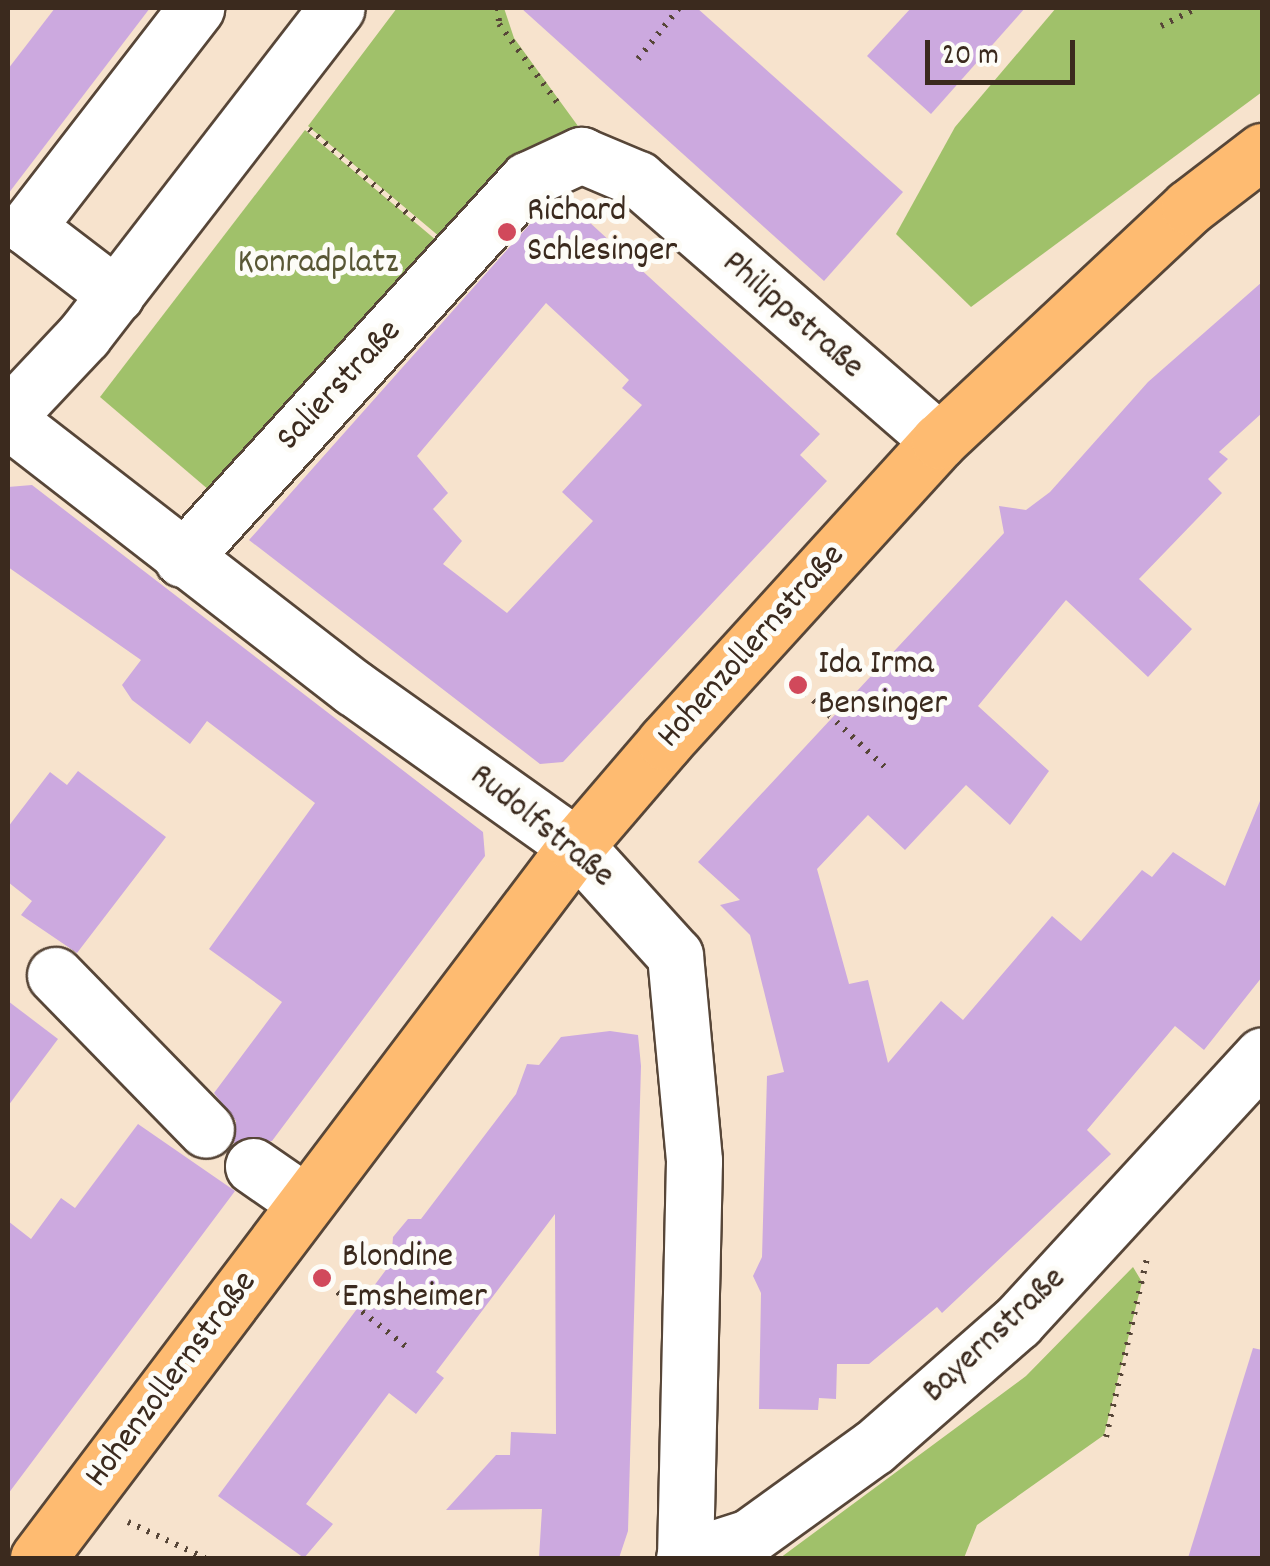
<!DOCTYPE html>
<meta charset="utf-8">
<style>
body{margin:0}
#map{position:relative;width:1270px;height:1566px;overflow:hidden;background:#f7e3cd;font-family:Dekko,sans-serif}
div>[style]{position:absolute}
.green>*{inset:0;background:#a0c16a}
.building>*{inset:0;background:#cca9df}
.path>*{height:6px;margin-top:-3px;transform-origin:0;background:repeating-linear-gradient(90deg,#574638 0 2.5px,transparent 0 10.5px)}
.roads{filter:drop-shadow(2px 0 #574638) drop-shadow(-2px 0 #574638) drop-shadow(0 2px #574638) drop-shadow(0 -2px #574638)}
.minor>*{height:55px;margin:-27.5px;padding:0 27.5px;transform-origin:27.5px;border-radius:27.5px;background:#fff}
.major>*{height:55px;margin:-27.5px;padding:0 27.5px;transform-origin:27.5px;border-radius:27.5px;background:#febb71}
.dots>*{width:28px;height:28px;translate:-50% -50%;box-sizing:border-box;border:5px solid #fdfcf7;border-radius:50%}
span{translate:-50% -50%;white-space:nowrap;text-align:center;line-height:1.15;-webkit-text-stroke:10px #fdfcf7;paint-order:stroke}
.poi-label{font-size:35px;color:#3b2a1e}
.left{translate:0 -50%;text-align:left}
.park-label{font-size:35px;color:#595735}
.street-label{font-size:35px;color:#3b2a1e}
.frame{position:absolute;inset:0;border:10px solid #3b2a1e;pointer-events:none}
.scale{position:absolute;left:925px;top:40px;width:150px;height:45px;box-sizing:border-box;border:5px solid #3b2a1e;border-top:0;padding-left:12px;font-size:30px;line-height:35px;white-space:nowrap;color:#3b2a1e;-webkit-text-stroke:8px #fdfcf7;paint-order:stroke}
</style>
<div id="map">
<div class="green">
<i style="clip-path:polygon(397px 8px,504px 8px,514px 38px,599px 155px,459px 253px,308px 126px)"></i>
<i style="clip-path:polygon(1056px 8px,1262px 8px,1262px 92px,971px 307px,896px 234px,955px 127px)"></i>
<i style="clip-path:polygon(305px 130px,455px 256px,223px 502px,100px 397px)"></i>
<i style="clip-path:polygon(1133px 1267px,1142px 1282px,1104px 1435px,977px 1525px,964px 1558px,780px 1558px,1026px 1376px)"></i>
</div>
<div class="building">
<i style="clip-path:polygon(55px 8px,150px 8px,8px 194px,8px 69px)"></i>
<i style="clip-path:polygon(521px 8px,697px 8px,903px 192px,824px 281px)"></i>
<i style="clip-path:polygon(911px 8px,1025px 8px,931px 114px,867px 56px)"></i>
<i style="clip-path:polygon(evenodd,563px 198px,820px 434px,800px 455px,827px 481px,563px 762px,540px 764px,249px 540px,546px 206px,563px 198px,546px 303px,629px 380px,622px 388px,642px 405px,562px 492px,593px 521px,507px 613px,443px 564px,462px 541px,433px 509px,448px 493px,417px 456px,546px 303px)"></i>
<i style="clip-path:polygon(1262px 282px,1262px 413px,1219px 452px,1228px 459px,1208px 479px,1222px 493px,1139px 579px,1192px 629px,1148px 677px,1066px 600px,978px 706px,1049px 771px,1010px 825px,966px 785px,905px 850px,868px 815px,817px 869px,849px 984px,868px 980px,888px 1063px,941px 1001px,963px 1020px,1052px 916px,1081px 941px,1142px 870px,1152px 877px,1173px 852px,1225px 886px,1262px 796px,1262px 977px,1204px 1050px,1175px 1026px,1087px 1130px,1111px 1154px,942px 1313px,937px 1307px,869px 1364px,837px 1364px,836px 1399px,819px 1398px,818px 1410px,759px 1409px,761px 1293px,753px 1276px,762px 1257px,767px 1076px,784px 1072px,750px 935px,720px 905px,740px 900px,698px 862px,1004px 533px,999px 506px,1026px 510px,1050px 492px,1148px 382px)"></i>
<i style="clip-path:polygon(32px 485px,483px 832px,485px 856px,272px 1141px,234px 1143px,236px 1121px,214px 1093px,282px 1002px,209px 949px,315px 803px,207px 721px,190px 744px,132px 700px,122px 685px,141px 660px,8px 567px,8px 487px)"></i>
<i style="clip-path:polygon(78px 771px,166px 837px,77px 953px,21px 915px,32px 901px,8px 882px,8px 827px,50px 772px,67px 785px)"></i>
<i style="clip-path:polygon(8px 1001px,58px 1039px,8px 1106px)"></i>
<i style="clip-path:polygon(610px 1031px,638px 1035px,641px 1066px,628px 1531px,619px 1558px,539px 1558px,542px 1509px,446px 1510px,496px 1455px,510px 1455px,511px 1432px,556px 1434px,555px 1214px,436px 1372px,444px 1378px,416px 1414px,389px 1393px,306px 1504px,333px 1524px,304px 1558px,218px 1496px,391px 1263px,393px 1237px,408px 1219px,421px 1219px,516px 1094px,527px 1064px,539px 1065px,561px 1037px)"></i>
<i style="clip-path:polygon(138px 1124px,235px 1191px,8px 1494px,8px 1221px,31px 1239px,61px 1198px,75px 1208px)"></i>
<i style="clip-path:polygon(1253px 1348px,1262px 1350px,1262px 1558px,1188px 1558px)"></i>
</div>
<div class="path">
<i style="left:498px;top:8px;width:16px;rotate:86deg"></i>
<i style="left:499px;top:24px;width:102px;rotate:53.4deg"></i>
<i style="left:1161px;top:26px;width:40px;rotate:-26.6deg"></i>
<i style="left:638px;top:59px;width:65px;rotate:-51.2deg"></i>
<i style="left:309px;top:129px;width:143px;rotate:40.7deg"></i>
<i style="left:798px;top:686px;width:123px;rotate:43deg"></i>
<i style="left:321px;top:1279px;width:112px;rotate:38.5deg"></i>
<i style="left:1106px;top:1437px;width:184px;rotate:-77.1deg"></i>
<i style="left:128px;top:1522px;width:85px;rotate:25.1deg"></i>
</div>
<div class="roads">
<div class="minor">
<i style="left:116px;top:295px;width:112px;rotate:-142.6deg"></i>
<i style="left:27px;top:227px;width:277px;rotate:-52.3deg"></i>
<i style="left:8px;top:416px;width:111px;rotate:-46.8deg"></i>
<i style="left:84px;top:335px;width:413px;rotate:-52.3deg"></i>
<i style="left:8px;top:420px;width:438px;rotate:37.8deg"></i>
<i style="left:354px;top:688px;width:272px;rotate:35.4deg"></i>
<i style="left:576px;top:846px;width:147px;rotate:47.8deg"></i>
<i style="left:675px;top:955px;width:207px;rotate:84.7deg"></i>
<i style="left:694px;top:1161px;width:397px;rotate:91.3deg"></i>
<i style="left:182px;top:559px;width:513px;rotate:-47.69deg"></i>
<i style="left:527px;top:180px;width:60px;rotate:-24.8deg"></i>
<i style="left:581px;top:155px;width:62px;rotate:22.8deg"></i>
<i style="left:638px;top:179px;width:399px;rotate:41deg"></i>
<i style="left:55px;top:975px;width:216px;rotate:45.7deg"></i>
<i style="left:253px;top:1166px;width:63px;rotate:34.7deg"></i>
<i style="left:684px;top:1558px;width:68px;rotate:-17.9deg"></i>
<i style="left:749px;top:1537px;width:154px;rotate:-35.8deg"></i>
<i style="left:874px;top:1447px;width:190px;rotate:-41.2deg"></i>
<i style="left:1017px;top:1322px;width:362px;rotate:-47.4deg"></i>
</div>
<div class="major">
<i style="left:38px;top:1558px;width:892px;rotate:-52.92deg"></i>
<i style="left:576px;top:846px;width:137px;rotate:-49.4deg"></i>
<i style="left:665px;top:742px;width:407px;rotate:-47.7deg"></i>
<i style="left:939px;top:441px;width:342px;rotate:-43.1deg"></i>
<i style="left:1189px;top:207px;width:92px;rotate:-37.5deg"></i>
</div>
</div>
<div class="dots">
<i style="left:507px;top:232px;background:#d1495b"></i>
<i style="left:798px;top:685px;background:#d1495b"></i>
<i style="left:322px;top:1278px;background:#d1495b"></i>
</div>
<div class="poi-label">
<span class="left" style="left:527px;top:232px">Richard<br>Schlesinger</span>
<span class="left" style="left:818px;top:685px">Ida Irma<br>Bensinger</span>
<span class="left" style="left:342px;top:1278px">Blondine<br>Emsheimer</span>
</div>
<div class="park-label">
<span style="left:318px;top:264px">Konradplatz</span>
</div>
<div class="street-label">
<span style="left:792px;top:316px;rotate:41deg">Philippstraße</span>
<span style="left:340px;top:386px;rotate:-47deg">Salierstraße</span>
<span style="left:752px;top:647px;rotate:-48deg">Hohenzollernstraße</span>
<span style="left:541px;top:827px;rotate:39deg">Rudolfstraße</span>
<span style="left:995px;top:1336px;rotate:-43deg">Bayernstraße</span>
<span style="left:172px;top:1380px;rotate:-53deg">Hohenzollernstraße</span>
</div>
<div class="frame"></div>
<div class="scale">20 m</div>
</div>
